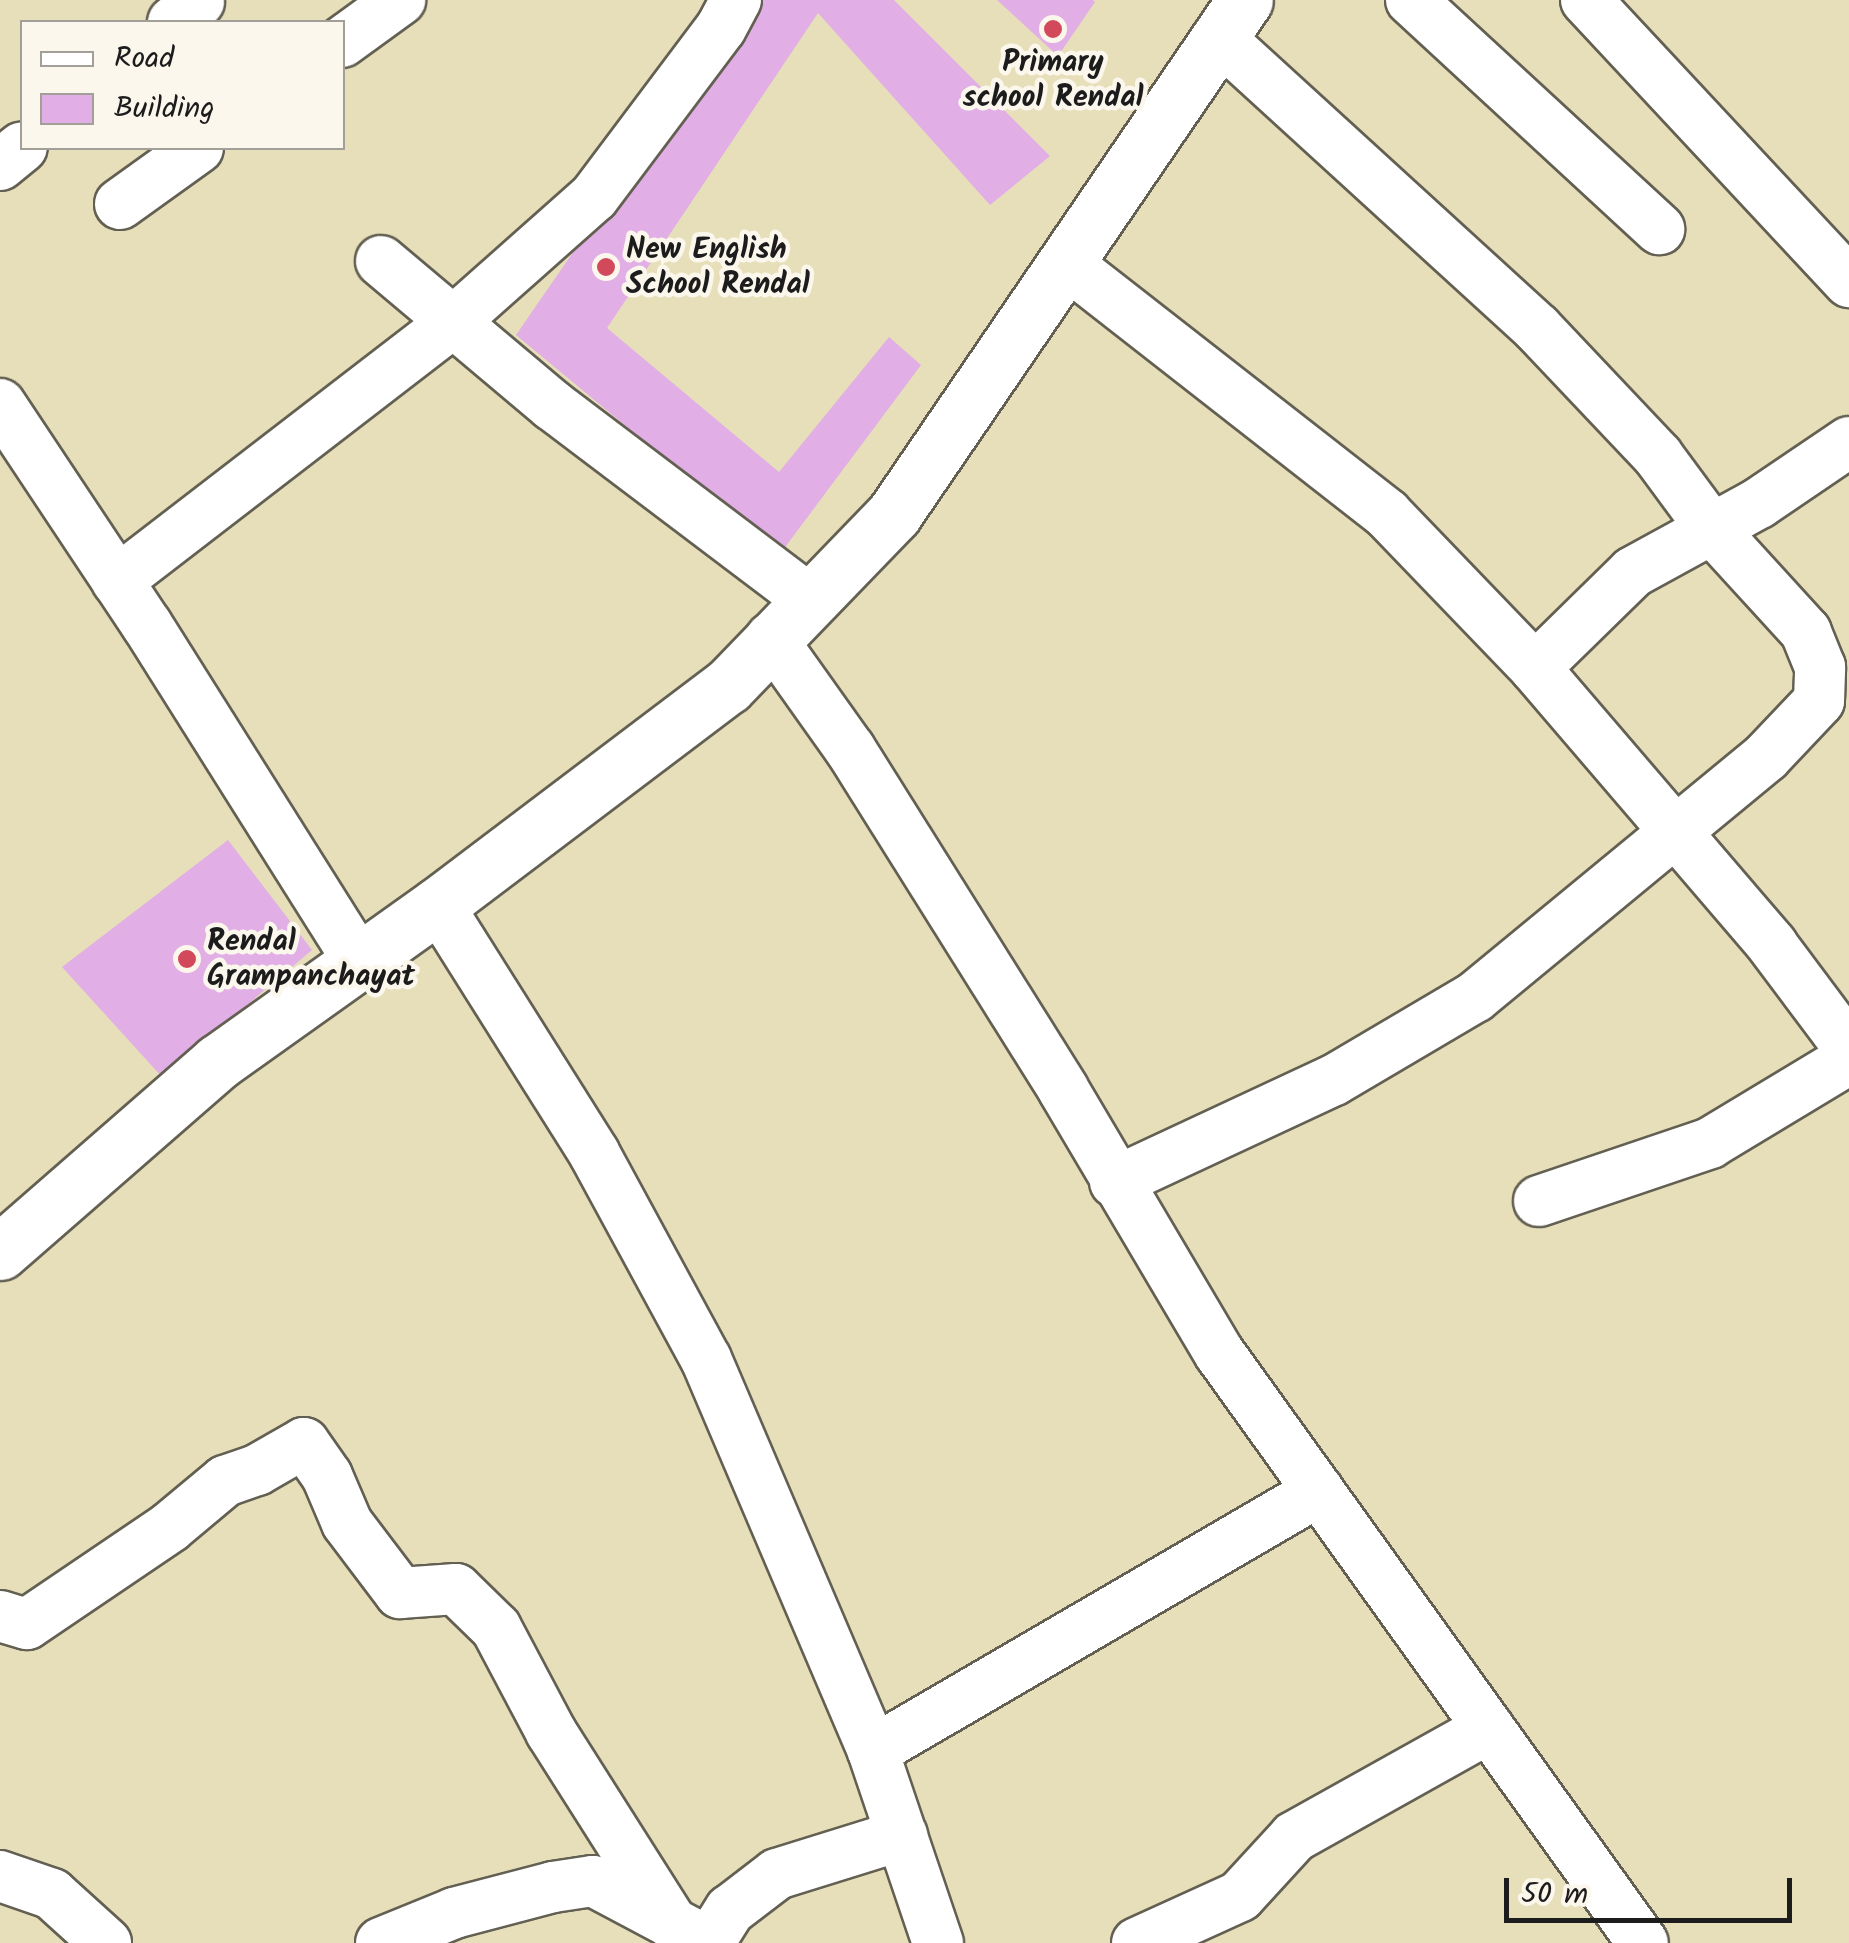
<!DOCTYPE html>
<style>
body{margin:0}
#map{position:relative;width:1849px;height:1943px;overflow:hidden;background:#e7dfba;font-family:Kalam,sans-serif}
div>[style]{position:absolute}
.building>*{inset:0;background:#e1aee5}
.roads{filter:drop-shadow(2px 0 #636053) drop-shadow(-2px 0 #636053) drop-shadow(0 2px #636053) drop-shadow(0 -2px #636053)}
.minor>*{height:50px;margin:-25px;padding:0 25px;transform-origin:25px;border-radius:25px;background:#fff}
.major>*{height:55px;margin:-27.5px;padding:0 27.5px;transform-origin:27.5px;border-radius:27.5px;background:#fff}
.dots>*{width:28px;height:28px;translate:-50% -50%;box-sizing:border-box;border:5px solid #fbf7ec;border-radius:50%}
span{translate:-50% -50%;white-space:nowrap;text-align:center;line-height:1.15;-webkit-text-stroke:9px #fbf7ec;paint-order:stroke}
.poi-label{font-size:30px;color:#1c1c1c;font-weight:700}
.left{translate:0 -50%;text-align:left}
.legend{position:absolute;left:20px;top:20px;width:325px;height:130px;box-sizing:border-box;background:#fbf7ec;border:2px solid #a29f99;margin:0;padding:12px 18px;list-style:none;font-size:30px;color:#1c1c1c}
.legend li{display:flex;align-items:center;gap:20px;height:50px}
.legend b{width:50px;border:2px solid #a29f99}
.scale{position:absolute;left:1504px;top:1878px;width:288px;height:45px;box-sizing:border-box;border:5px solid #1c1c1c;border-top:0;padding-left:12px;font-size:30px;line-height:35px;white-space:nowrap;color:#1c1c1c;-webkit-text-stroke:8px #fbf7ec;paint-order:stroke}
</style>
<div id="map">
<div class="building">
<i style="clip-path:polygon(747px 0,894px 0,1050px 156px,990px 205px,818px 13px,607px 328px,779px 472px,889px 337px,921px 365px,780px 554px,516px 335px)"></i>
<i style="clip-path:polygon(997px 0,1093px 0,1095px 2px,1058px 56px)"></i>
<i style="clip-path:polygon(228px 840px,312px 950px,162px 1077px,62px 967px)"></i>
</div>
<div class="roads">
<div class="minor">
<i style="left:1411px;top:0;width:338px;rotate:42.7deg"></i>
<i style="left:1586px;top:0;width:386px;rotate:47deg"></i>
<i style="left:173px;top:22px;width:33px;rotate:-38deg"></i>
<i style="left:342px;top:42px;width:72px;rotate:-35.9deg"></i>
<i style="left:0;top:165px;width:28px;rotate:-39deg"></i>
<i style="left:120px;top:204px;width:96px;rotate:-35.7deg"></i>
<i style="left:381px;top:261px;width:224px;rotate:40.1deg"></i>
<i style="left:552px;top:405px;width:323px;rotate:37.1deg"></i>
<i style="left:1066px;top:263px;width:407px;rotate:38deg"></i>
<i style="left:1387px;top:514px;width:214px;rotate:46.1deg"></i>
<i style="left:1535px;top:668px;width:365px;rotate:49.4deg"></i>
<i style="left:1772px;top:945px;width:129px;rotate:53.2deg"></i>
<i style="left:0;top:404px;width:265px;rotate:56.4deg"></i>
<i style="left:147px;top:625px;width:397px;rotate:57.8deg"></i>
<i style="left:117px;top:581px;width:424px;rotate:-37.6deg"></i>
<i style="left:453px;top:322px;width:188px;rotate:-41.6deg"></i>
<i style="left:594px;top:197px;width:211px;rotate:-53.1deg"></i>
<i style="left:721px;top:28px;width:32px;rotate:-62deg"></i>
<i style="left:771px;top:638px;width:136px;rotate:54.6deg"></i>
<i style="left:850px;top:749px;width:401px;rotate:57.9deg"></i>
<i style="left:1063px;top:1089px;width:308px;rotate:59.4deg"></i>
<i style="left:1220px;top:1354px;width:725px;rotate:54.32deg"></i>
<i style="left:1535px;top:668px;width:137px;rotate:-44.4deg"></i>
<i style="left:1633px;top:572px;width:144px;rotate:-28.7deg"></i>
<i style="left:1759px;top:503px;width:109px;rotate:-34.1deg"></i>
<i style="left:438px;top:905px;width:293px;rotate:57.8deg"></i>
<i style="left:594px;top:1153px;width:234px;rotate:61.5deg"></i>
<i style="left:706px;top:1359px;width:426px;rotate:66.9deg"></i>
<i style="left:873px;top:1751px;width:203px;rotate:71.3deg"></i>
<i style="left:1115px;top:1182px;width:242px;rotate:-25deg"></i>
<i style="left:1334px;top:1080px;width:164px;rotate:-30.5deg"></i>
<i style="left:1475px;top:997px;width:377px;rotate:-39.5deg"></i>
<i style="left:1766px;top:757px;width:77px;rotate:-46.6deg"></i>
<i style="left:1819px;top:701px;width:34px;rotate:-88deg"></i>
<i style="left:1820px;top:667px;width:38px;rotate:-112deg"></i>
<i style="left:1806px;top:632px;width:141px;rotate:-132.4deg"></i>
<i style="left:1711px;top:528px;width:89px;rotate:-126.4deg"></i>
<i style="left:1658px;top:456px;width:176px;rotate:-133.4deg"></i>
<i style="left:1537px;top:328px;width:432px;rotate:-137.6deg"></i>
<i style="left:1539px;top:1201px;width:181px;rotate:-18.7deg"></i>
<i style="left:1710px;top:1143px;width:162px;rotate:-31.1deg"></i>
<i style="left:0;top:1616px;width:28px;rotate:17deg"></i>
<i style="left:27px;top:1624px;width:173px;rotate:-34.1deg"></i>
<i style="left:170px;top:1527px;width:72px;rotate:-39.9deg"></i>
<i style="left:225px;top:1481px;width:34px;rotate:-19deg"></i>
<i style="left:257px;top:1470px;width:54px;rotate:-29.9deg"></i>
<i style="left:304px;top:1443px;width:40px;rotate:55.1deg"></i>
<i style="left:327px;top:1476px;width:51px;rotate:66.9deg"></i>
<i style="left:347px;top:1523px;width:88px;rotate:52.9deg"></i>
<i style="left:400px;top:1593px;width:56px;rotate:-4.1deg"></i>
<i style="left:456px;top:1589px;width:56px;rotate:44.3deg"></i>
<i style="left:496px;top:1628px;width:118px;rotate:62.1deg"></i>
<i style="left:551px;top:1732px;width:230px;rotate:57.6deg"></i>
<i style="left:873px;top:1751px;width:516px;rotate:-30.24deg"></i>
<i style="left:0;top:1876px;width:55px;rotate:19.1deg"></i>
<i style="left:52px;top:1894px;width:73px;rotate:42.2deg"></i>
<i style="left:381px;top:1943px;width:79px;rotate:-22.3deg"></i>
<i style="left:454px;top:1913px;width:102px;rotate:-14.7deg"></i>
<i style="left:553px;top:1887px;width:40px;rotate:-8.5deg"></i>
<i style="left:593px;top:1881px;width:130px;rotate:27.9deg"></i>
<i style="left:709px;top:1943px;width:39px;rotate:-58deg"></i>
<i style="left:730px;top:1910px;width:59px;rotate:-37.5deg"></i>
<i style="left:777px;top:1874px;width:131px;rotate:-17.3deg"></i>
<i style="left:1137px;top:1943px;width:113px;rotate:-24.5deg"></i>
<i style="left:1240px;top:1896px;width:80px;rotate:-47.5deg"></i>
<i style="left:1294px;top:1837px;width:223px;rotate:-29.2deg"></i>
</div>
<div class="major">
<i style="left:0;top:1252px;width:289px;rotate:-41.1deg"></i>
<i style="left:218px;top:1062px;width:270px;rotate:-35.5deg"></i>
<i style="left:438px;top:905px;width:363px;rotate:-37.1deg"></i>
<i style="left:728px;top:686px;width:239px;rotate:-46deg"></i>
<i style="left:894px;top:514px;width:622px;rotate:-55.67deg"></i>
</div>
</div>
<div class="dots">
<i style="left:1053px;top:29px;background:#d1495b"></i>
<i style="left:606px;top:267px;background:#d1495b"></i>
<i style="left:187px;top:959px;background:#d1495b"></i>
</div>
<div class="poi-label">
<span style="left:1053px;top:80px">Primary<br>school Rendal</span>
<span class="left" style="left:626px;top:267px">New English<br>School Rendal</span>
<span class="left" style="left:207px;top:959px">Rendal<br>Grampanchayat</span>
</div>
<ul class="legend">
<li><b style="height:12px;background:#fff"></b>Road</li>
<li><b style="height:28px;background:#e1aee5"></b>Building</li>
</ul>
<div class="scale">50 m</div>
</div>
